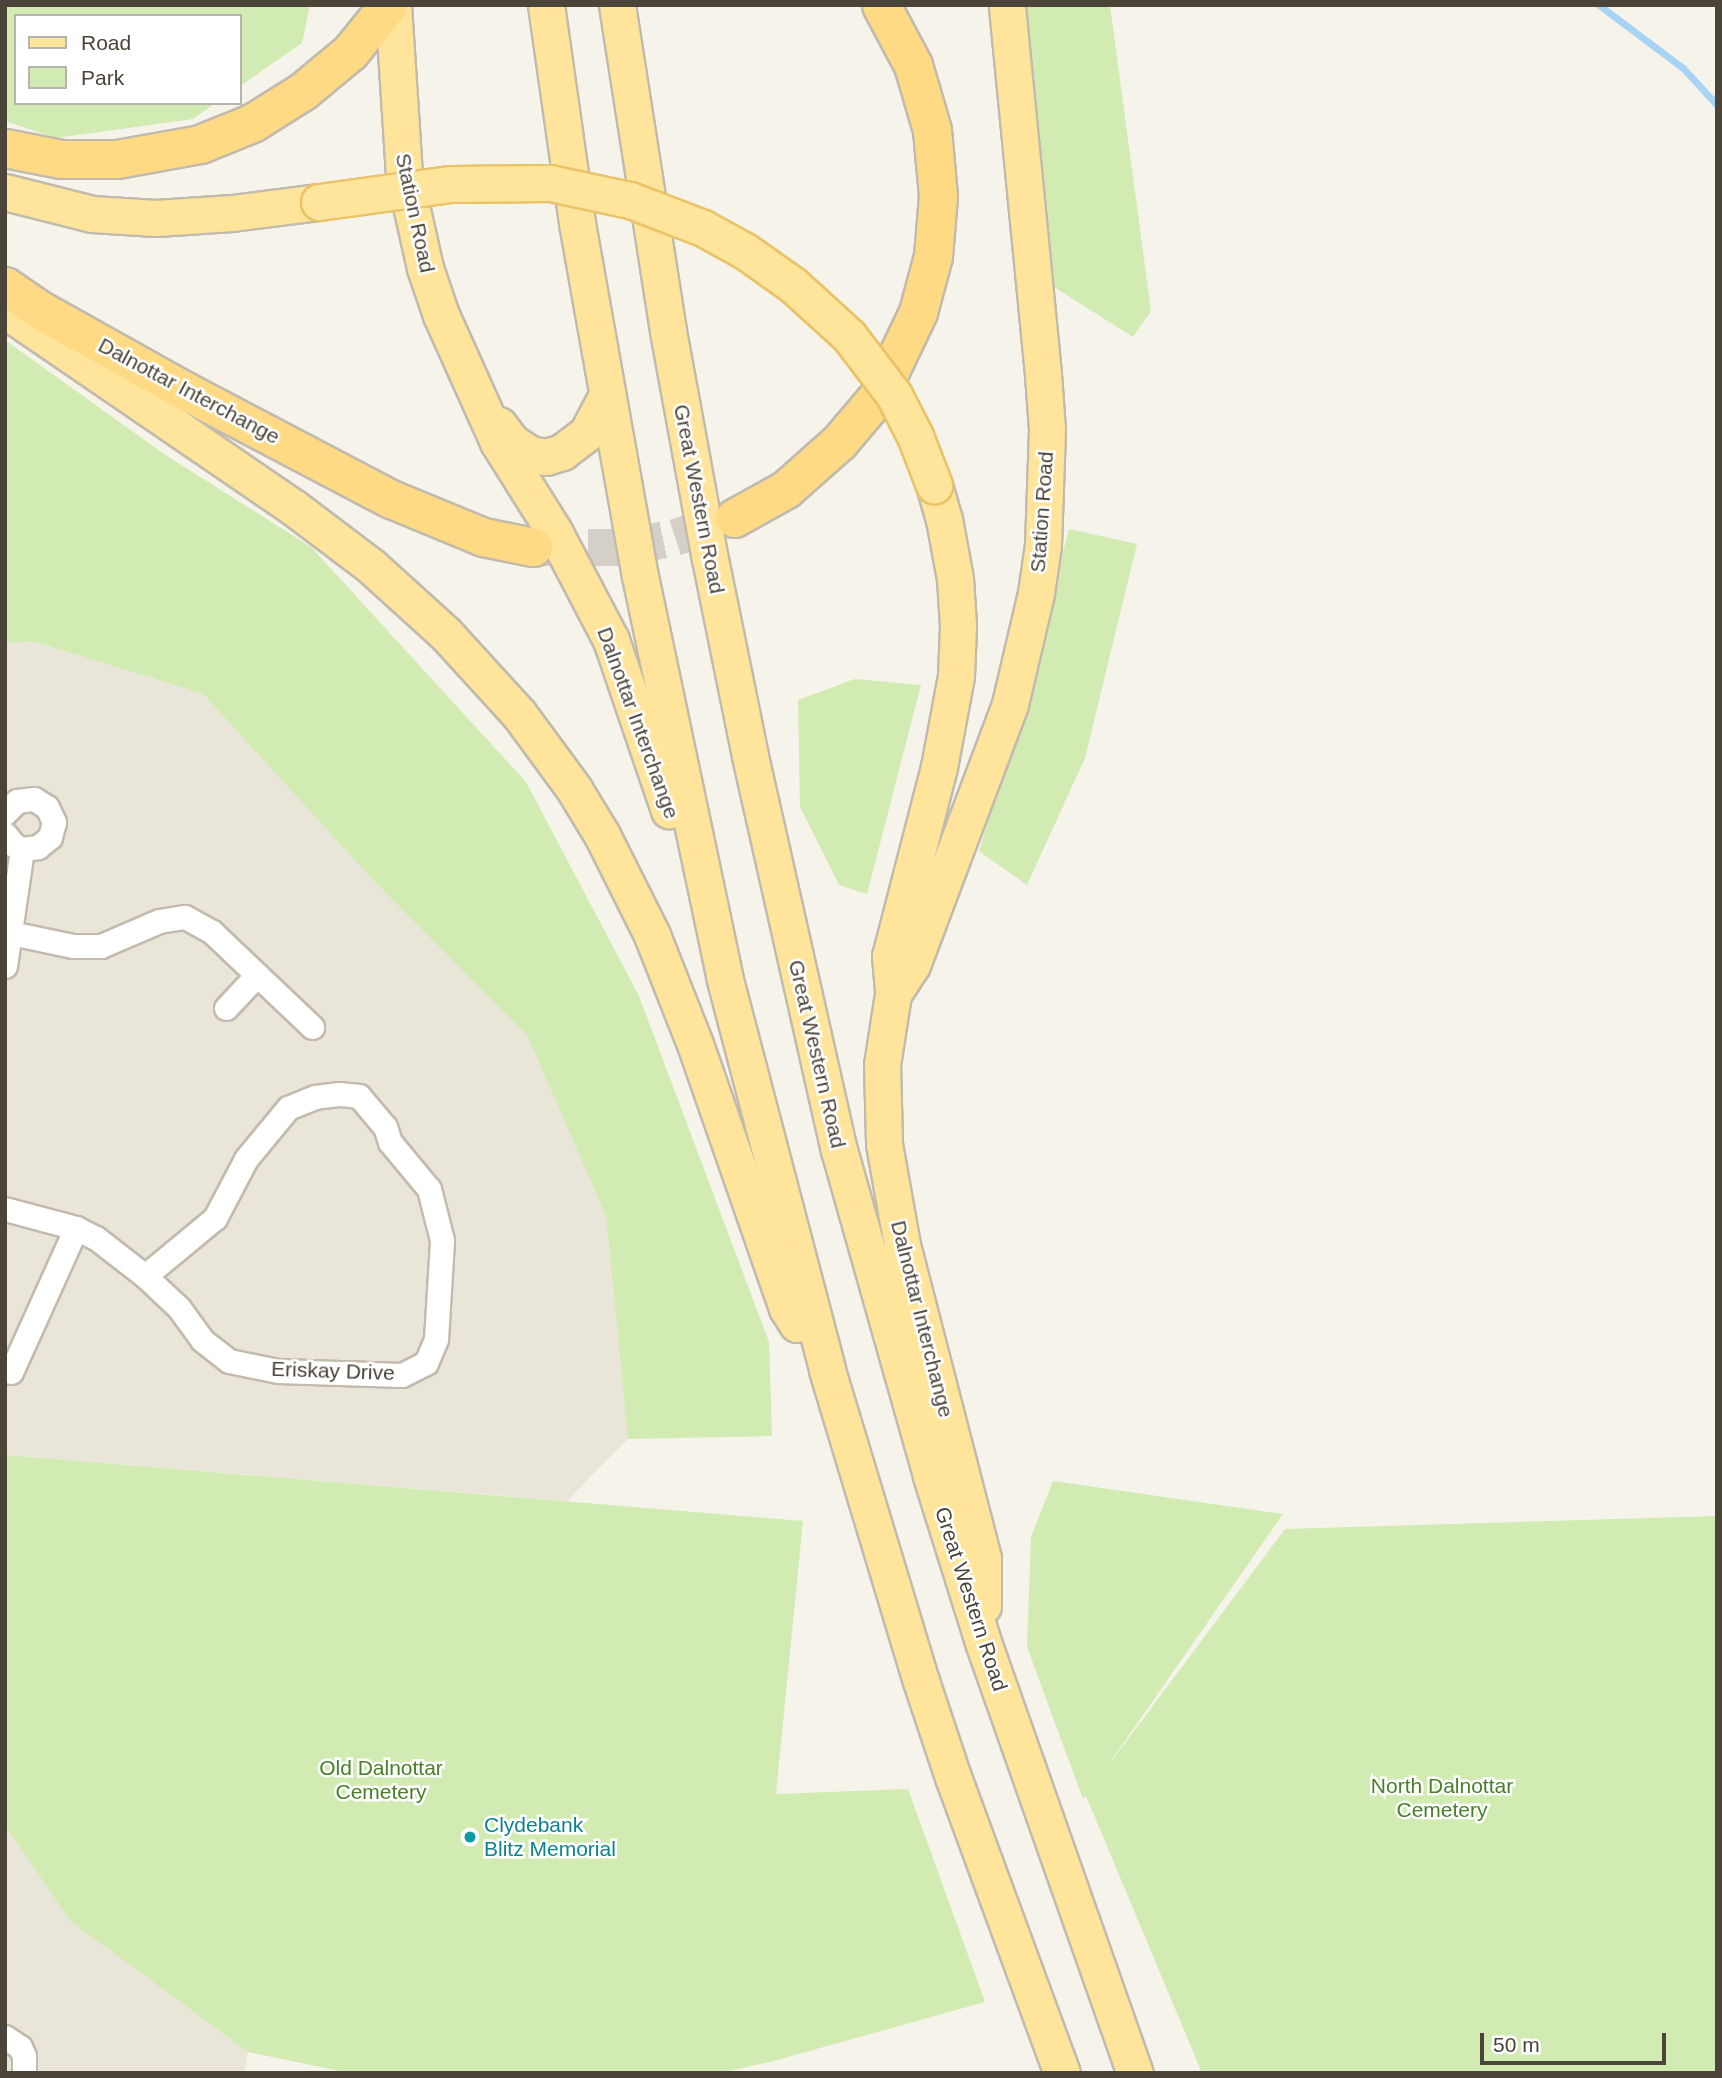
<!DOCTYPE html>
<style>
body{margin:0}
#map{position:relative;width:1722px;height:2078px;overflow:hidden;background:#f6f3eb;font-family:Helvetica,sans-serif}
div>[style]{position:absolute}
.residential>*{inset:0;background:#eae5d9}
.green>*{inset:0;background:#d1ebb3}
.stream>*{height:7px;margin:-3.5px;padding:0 3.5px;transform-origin:3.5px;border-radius:3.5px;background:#a7d3f4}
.trunk-tunnel>*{height:37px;margin-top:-18.5px;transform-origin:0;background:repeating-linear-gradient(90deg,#d4d0c7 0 37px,transparent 0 55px)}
.roads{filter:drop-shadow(2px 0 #c2bbad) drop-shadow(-2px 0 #c2bbad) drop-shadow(0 2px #c2bbad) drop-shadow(0 -2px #c2bbad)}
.minor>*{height:23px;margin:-11.5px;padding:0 11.5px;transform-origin:11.5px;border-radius:11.5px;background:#fff}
.primary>*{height:35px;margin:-17.5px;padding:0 17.5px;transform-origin:17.5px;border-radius:17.5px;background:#ffe49b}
.trunk>*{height:37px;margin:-18.5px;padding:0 18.5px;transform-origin:18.5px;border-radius:18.5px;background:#ffda84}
.bridges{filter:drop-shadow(2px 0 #e9c367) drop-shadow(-2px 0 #e9c367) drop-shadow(0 2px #e9c367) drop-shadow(0 -2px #e9c367)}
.primary-bridge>*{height:35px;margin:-17.5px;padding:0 17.5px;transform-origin:17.5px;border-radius:17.5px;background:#ffe49b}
.dots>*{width:19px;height:19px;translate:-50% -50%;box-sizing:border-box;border:4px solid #fff;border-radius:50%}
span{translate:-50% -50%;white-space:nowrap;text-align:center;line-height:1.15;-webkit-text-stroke:5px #fff;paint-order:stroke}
.street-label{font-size:21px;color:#4b4438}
.park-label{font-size:21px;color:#488028}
.culture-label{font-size:21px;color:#0d838f}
.left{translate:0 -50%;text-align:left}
.frame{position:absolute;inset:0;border:7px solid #4b4438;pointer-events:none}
.legend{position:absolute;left:14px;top:14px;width:228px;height:91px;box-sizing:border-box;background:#fff;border:2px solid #b7b4af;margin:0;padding:9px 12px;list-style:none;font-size:21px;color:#4b4438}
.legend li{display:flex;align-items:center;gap:14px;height:35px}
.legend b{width:35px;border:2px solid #b7b4af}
.scale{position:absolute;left:1480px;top:2033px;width:186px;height:32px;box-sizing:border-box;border:4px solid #4b4438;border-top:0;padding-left:9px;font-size:21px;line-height:24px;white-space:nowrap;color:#4b4438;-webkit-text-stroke:5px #fff;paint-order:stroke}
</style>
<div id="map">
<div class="residential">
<i style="clip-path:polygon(32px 641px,202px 694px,527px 1034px,606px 1216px,628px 1439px,567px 1501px,5px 1455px,5px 643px)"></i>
<i style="clip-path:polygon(5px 1825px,70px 1921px,248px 2052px,244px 2073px,5px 2073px)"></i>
</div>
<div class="green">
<i style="clip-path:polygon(5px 5px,310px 5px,302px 43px,240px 86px,240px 16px,16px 16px,16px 103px,215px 103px,193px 119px,56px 138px,5px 121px)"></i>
<i style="clip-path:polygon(1025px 5px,1110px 5px,1151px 311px,1133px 337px,1054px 287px)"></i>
<i style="clip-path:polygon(5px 340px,167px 456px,311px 547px,526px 782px,639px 996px,769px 1342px,772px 1436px,628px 1439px,606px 1216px,527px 1035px,375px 882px,203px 694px,32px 641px,5px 643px)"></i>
<i style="clip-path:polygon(1069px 529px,1137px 544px,1085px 758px,1027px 885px,979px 851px,1034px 663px)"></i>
<i style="clip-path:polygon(855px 679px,921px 685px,867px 894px,839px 885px,800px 807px,798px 700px)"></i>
<i style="clip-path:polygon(5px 1455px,803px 1521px,776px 1794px,908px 1789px,985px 2002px,770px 2062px,718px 2073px,350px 2073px,248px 2052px,70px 1921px,5px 1825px)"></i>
<i style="clip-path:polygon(1053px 1481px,1283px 1514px,1104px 1771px,1285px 1529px,1717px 1516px,1717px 2073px,1202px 2073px,1086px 1796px,1083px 1799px,1027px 1647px,1031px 1537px)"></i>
</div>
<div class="stream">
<i style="left:1599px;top:5px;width:105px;rotate:36.9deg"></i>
<i style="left:1683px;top:68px;width:50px;rotate:47.4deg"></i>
</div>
<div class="trunk-tunnel">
<i style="left:533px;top:547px;width:94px"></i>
<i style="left:627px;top:547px;width:49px;rotate:-11.8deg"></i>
<i style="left:675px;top:537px;width:62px;rotate:-17.9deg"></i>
</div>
<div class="roads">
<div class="minor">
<i style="left:5px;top:813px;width:17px;rotate:-45deg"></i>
<i style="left:17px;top:801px;width:17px;rotate:-7deg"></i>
<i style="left:34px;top:799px;width:15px;rotate:32deg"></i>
<i style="left:47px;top:807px;width:17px;rotate:65deg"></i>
<i style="left:54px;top:822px;width:16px;rotate:105deg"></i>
<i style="left:50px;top:837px;width:16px;rotate:140deg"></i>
<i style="left:38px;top:847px;width:16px;rotate:173deg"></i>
<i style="left:22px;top:849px;width:9px;rotate:-153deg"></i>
<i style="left:14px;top:845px;width:14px;rotate:-129deg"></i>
<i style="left:11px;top:933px;width:63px;rotate:11.8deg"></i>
<i style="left:73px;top:946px;width:28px"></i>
<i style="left:101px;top:946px;width:63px;rotate:-23.3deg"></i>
<i style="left:159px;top:921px;width:26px;rotate:-9deg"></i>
<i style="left:185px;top:917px;width:31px;rotate:29deg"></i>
<i style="left:212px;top:932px;width:138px;rotate:43.5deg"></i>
<i style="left:5px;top:966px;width:118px;rotate:-81.7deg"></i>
<i style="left:226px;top:1008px;width:44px;rotate:-46.8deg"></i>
<i style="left:5px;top:1209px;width:73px;rotate:15deg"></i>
<i style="left:76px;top:1228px;width:22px;rotate:27deg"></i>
<i style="left:96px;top:1238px;width:62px;rotate:37.8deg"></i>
<i style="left:145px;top:1276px;width:47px;rotate:43.3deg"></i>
<i style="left:179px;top:1308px;width:39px;rotate:54deg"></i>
<i style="left:202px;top:1340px;width:34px;rotate:38deg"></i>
<i style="left:229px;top:1361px;width:50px;rotate:11.5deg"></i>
<i style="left:278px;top:1371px;width:124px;rotate:1.8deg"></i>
<i style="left:402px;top:1375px;width:27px;rotate:-27deg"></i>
<i style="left:426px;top:1363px;width:26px;rotate:-67deg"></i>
<i style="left:436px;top:1339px;width:99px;rotate:-86.5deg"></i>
<i style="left:442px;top:1240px;width:53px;rotate:-104.3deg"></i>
<i style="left:429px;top:1189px;width:61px;rotate:-129.7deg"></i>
<i style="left:390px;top:1142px;width:16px;rotate:-108deg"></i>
<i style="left:385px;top:1127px;width:40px;rotate:-130deg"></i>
<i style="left:359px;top:1096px;width:20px;rotate:-174deg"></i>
<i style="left:339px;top:1094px;width:24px;rotate:173deg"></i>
<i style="left:315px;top:1097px;width:29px;rotate:158deg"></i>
<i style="left:288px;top:1108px;width:66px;rotate:129.5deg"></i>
<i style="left:246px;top:1159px;width:67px;rotate:117.7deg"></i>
<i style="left:215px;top:1218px;width:91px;rotate:140.4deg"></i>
<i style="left:11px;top:1372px;width:158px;rotate:-65.7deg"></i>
<i style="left:5px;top:2037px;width:18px;rotate:34deg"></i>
<i style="left:20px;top:2047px;width:10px;rotate:66deg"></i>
<i style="left:24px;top:2056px;width:17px;rotate:90deg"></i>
</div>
<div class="primary">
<i style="left:393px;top:5px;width:169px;rotate:86.3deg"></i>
<i style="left:404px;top:174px;width:96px;rotate:77.4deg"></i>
<i style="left:425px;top:268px;width:50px;rotate:71.2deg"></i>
<i style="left:441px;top:315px;width:139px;rotate:65.8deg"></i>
<i style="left:498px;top:442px;width:107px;rotate:57.9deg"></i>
<i style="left:555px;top:533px;width:121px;rotate:62.4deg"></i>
<i style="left:611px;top:640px;width:180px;rotate:71.2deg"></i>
<i style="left:546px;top:5px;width:220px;rotate:81.9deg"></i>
<i style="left:577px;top:223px;width:359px;rotate:79.9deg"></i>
<i style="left:640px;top:576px;width:409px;rotate:78.1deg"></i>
<i style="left:724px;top:976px;width:407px;rotate:75.3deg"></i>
<i style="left:827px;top:1370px;width:325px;rotate:73.2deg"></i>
<i style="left:921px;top:1681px;width:101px;rotate:71.6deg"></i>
<i style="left:953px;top:1777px;width:315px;rotate:69.8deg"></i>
<i style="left:617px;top:5px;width:330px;rotate:81.1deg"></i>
<i style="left:668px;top:331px;width:232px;rotate:79.6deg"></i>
<i style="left:710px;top:559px;width:201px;rotate:78.5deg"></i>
<i style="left:750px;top:756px;width:404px;rotate:77.3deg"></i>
<i style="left:839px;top:1150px;width:339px;rotate:74.2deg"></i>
<i style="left:931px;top:1476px;width:174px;rotate:72.6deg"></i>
<i style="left:983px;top:1642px;width:457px;rotate:70.6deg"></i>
<i style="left:5px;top:192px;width:90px;rotate:14.2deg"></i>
<i style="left:92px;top:214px;width:64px;rotate:3.6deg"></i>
<i style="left:156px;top:218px;width:76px;rotate:-3.8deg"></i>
<i style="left:232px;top:213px;width:88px;rotate:-7.2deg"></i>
<i style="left:5px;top:310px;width:349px;rotate:34.4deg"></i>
<i style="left:293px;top:507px;width:98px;rotate:37.1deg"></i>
<i style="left:371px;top:566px;width:100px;rotate:42.2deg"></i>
<i style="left:445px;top:633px;width:110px;rotate:47.6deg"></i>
<i style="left:519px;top:714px;width:93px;rotate:53.7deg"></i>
<i style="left:574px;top:789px;width:54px;rotate:58.7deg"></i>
<i style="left:602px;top:835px;width:112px;rotate:63.4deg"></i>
<i style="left:652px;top:935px;width:117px;rotate:68.5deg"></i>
<i style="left:695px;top:1044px;width:280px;rotate:70.8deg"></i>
<i style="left:787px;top:1308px;width:19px;rotate:58deg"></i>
<i style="left:499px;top:425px;width:21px;rotate:53deg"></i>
<i style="left:512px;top:442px;width:22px;rotate:34deg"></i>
<i style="left:530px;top:454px;width:16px;rotate:11deg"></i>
<i style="left:546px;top:457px;width:17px;rotate:-17deg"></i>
<i style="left:562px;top:452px;width:31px;rotate:-37deg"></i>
<i style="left:587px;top:433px;width:43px;rotate:-62.2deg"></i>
<i style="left:934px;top:485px;width:35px;rotate:74deg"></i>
<i style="left:944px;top:519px;width:61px;rotate:79.6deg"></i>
<i style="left:955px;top:579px;width:47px;rotate:86.3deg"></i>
<i style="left:958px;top:626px;width:50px;rotate:92.3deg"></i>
<i style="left:956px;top:676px;width:93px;rotate:100.6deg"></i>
<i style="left:939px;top:767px;width:195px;rotate:104.5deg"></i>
<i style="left:890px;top:956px;width:38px;rotate:85deg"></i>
<i style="left:893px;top:994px;width:72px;rotate:98.8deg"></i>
<i style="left:882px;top:1065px;width:79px;rotate:88.5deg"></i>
<i style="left:884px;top:1144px;width:103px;rotate:79.9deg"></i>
<i style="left:902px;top:1245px;width:323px;rotate:75.5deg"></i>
<i style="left:983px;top:1558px;width:48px;rotate:90deg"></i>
<i style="left:893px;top:994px;width:35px;rotate:-57deg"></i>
<i style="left:912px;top:965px;width:279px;rotate:-69.4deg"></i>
<i style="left:1010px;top:704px;width:114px;rotate:-76.8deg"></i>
<i style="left:1036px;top:593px;width:49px;rotate:-81.7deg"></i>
<i style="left:1043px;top:545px;width:116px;rotate:-88deg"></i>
<i style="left:1047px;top:429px;width:55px;rotate:-94.2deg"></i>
<i style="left:1043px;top:374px;width:371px;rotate:-95.6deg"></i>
</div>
<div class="trunk">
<i style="left:5px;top:148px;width:57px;rotate:11.1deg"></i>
<i style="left:61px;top:159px;width:56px"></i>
<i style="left:117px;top:159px;width:84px;rotate:-10.2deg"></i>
<i style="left:200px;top:144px;width:56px;rotate:-22deg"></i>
<i style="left:252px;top:123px;width:60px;rotate:-32.1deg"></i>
<i style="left:303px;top:91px;width:61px;rotate:-39.7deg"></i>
<i style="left:350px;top:52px;width:60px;rotate:-51deg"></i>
<i style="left:5px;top:286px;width:42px;rotate:34.4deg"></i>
<i style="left:40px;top:310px;width:168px;rotate:29.2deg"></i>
<i style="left:187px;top:392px;width:230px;rotate:27.7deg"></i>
<i style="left:391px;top:499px;width:100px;rotate:22.4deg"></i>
<i style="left:483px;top:537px;width:51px;rotate:11.3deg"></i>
<i style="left:734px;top:518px;width:60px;rotate:-29.1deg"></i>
<i style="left:786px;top:489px;width:71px;rotate:-41.6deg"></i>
<i style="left:839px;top:442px;width:60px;rotate:-49.7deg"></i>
<i style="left:878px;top:396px;width:93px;rotate:-64.5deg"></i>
<i style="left:918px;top:312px;width:58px;rotate:-75deg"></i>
<i style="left:933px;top:256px;width:60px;rotate:-85.2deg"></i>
<i style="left:938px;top:196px;width:66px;rotate:-95.2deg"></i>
<i style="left:932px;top:130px;width:68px;rotate:-106.3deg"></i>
<i style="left:913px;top:65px;width:68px;rotate:-118.1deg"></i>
</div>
</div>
<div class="bridges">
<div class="primary-bridge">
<i style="left:319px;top:202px;width:133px;rotate:-7.8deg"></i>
<i style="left:451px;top:184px;width:99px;rotate:-0.6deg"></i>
<i style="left:550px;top:183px;width:82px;rotate:12deg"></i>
<i style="left:630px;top:200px;width:78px;rotate:21deg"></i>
<i style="left:703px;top:228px;width:48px;rotate:28.7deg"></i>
<i style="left:745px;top:251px;width:59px;rotate:35.3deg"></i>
<i style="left:793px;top:285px;width:76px;rotate:42.3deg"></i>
<i style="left:849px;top:336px;width:74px;rotate:52.7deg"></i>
<i style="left:894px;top:395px;width:46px;rotate:62.9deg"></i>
<i style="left:915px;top:436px;width:53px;rotate:68.8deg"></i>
</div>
</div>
<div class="dots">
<i style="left:470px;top:1837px;background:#0f9aa8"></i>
</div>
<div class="street-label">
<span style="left:415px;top:213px;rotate:78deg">Station Road</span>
<span style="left:189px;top:391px;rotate:28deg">Dalnottar Interchange</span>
<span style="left:699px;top:499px;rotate:79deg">Great Western Road</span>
<span style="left:1042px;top:512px;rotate:-86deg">Station Road</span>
<span style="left:638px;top:723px;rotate:70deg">Dalnottar Interchange</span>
<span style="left:817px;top:1054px;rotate:77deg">Great Western Road</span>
<span style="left:922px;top:1319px;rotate:76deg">Dalnottar Interchange</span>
<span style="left:333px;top:1371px;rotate:2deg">Eriskay Drive</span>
<span style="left:971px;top:1599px;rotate:72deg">Great Western Road</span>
</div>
<div class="park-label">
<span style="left:381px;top:1780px">Old Dalnottar<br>Cemetery</span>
<span style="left:1442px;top:1798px">North Dalnottar<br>Cemetery</span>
</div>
<div class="culture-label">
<span class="left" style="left:484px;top:1837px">Clydebank<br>Blitz Memorial</span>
</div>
<div class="frame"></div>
<ul class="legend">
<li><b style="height:9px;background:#ffe49b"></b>Road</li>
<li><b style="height:19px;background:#d1ebb3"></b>Park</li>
</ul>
<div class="scale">50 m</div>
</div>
